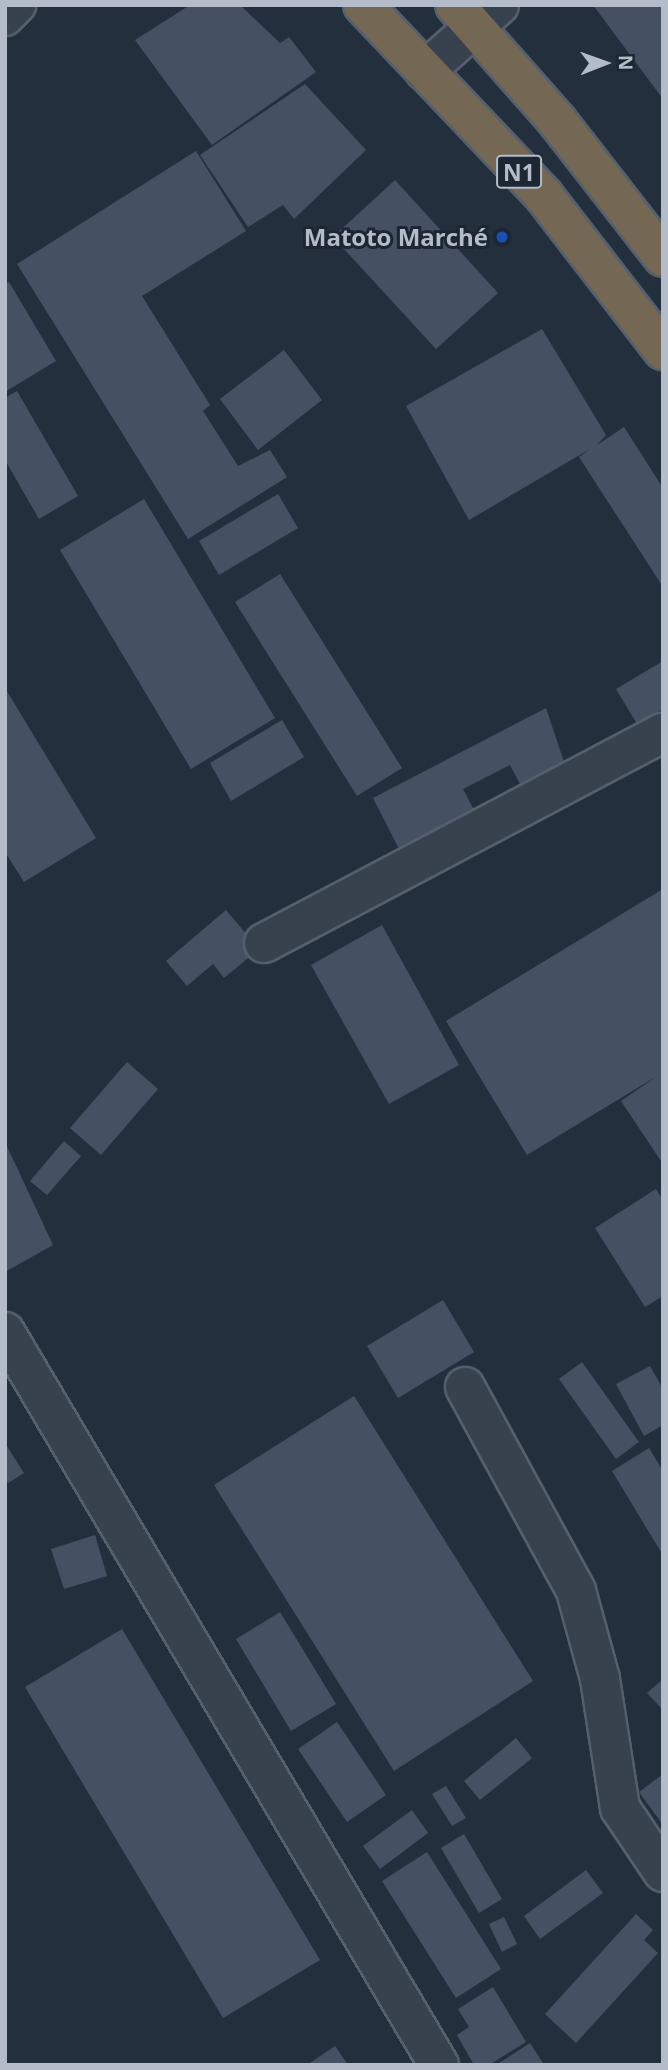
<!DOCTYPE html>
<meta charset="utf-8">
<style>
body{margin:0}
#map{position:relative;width:668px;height:2070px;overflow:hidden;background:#242f3e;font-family:"Open Sans",sans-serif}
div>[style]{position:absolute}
.building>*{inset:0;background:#455162}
.roads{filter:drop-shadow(2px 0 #565f6c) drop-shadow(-2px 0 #565f6c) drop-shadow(0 2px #565f6c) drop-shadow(0 -2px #565f6c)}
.minor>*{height:38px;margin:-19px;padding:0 19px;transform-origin:19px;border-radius:19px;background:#38414e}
.highway>*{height:38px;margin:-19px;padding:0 19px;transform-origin:19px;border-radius:19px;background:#746855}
.dots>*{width:19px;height:19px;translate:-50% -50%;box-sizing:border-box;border:4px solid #1d2633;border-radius:50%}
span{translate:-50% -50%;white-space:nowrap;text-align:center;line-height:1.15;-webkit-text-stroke:6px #1d2633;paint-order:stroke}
.shield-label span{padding:2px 5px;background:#1d2633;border:2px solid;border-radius:5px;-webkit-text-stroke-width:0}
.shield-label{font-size:23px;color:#b4bcc9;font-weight:700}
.poi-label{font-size:24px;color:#b4bcc9;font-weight:700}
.right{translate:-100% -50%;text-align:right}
.frame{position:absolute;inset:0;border:7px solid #b4bcc9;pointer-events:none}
.north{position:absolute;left:570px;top:28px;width:70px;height:70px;-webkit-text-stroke:5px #1d2633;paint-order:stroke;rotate:89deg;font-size:19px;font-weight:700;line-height:28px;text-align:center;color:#b4bcc9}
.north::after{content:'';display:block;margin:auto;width:24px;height:32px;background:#b4bcc9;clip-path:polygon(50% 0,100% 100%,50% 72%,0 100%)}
</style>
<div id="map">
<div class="building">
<i style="clip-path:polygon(190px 5px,240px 5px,280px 43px,289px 37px,316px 72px,212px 145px,135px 40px)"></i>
<i style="clip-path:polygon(593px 5px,663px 5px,663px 99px)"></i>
<i style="clip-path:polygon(305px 84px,366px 150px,294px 219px,283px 205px,248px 227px,200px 155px)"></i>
<i style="clip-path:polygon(196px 151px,246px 231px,142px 296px,210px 405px,203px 411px,238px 466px,270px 450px,287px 477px,188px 539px,17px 264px)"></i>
<i style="clip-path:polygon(395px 180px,498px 293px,436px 349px,333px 237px)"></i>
<i style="clip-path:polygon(9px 282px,56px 361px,5px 392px,5px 284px)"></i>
<i style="clip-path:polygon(542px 329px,606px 435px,597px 445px,624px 427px,663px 488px,663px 587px,579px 457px,590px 449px,469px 520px,406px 406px)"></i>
<i style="clip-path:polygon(284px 350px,322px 400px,258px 450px,220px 399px)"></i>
<i style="clip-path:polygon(17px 391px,78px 496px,39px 519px,5px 460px,5px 398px)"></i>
<i style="clip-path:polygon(278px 494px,298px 528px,219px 575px,199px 541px)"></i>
<i style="clip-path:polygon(144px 499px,275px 718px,191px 769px,60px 550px)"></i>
<i style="clip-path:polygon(280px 574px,402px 768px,357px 796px,235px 602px)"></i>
<i style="clip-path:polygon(663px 661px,663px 709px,637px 724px,616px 689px)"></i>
<i style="clip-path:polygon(5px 688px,96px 838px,24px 882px,5px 852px)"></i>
<i style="clip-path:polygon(546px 708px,564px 762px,520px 784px,510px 765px,463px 789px,474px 810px,399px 849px,373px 798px)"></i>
<i style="clip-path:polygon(282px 720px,304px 757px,231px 801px,210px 763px)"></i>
<i style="clip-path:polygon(663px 889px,663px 1164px,621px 1101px,657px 1076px,527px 1155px,446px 1021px)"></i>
<i style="clip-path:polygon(226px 910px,259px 949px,224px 978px,213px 964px,187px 986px,166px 961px)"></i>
<i style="clip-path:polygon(382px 925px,459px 1065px,389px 1104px,311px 965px)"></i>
<i style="clip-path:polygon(127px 1062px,158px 1089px,101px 1155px,70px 1128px)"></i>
<i style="clip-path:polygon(64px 1141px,81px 1156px,47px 1195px,30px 1181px)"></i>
<i style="clip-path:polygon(5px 1142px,53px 1245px,5px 1272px)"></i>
<i style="clip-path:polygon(656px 1189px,663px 1200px,663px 1296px,645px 1307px,595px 1228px)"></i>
<i style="clip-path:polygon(443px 1300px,474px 1352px,398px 1398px,367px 1346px)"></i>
<i style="clip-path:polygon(582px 1362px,639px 1442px,616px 1459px,559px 1379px)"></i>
<i style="clip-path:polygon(650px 1366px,663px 1389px,663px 1425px,644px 1436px,616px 1384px)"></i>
<i style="clip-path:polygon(354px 1396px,533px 1681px,394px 1771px,214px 1485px)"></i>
<i style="clip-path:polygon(5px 1443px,24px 1473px,8px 1483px,5px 1479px)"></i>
<i style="clip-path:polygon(649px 1448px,663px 1471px,661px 1552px,612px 1471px)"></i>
<i style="clip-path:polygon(95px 1535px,107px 1576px,64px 1589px,51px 1549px)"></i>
<i style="clip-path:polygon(280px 1612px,336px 1704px,291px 1731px,236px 1639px)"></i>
<i style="clip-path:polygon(122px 1629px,320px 1960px,223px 2018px,25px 1687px)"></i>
<i style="clip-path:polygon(663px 1679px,663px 1706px,661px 1708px,647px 1693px)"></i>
<i style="clip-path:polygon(337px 1722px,386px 1795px,347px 1822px,298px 1749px)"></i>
<i style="clip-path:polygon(516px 1738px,532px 1758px,480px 1800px,464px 1781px)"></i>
<i style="clip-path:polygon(663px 1774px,663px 1825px,639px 1792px)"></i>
<i style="clip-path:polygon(446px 1786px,466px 1818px,452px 1826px,432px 1794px)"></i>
<i style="clip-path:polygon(412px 1810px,428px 1833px,380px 1869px,363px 1846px)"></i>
<i style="clip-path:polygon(464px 1834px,502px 1899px,479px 1913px,441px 1848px)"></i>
<i style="clip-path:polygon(427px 1852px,501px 1969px,456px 1998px,382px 1881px)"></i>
<i style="clip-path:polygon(586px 1870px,603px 1893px,540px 1939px,524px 1916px)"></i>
<i style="clip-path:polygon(636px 1914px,653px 1930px,644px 1940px,658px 1953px,576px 2043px,545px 2014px)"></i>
<i style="clip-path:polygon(504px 1917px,517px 1944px,502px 1952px,489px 1924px)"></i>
<i style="clip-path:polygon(493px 1987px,526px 2042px,489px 2065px,474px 2065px,457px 2035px,469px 2027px,458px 2009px)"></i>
<i style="clip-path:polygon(530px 2043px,543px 2063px,496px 2065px)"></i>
<i style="clip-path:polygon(335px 2046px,348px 2065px,307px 2065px)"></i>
</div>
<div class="roads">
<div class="minor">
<i style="left:5px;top:16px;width:16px;rotate:-45deg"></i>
<i style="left:425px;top:71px;width:99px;rotate:-41.7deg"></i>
<i style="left:264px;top:943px;width:451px;rotate:-27.8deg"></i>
<i style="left:5px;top:1332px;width:852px;rotate:59.37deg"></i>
<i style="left:465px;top:1387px;width:232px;rotate:61.4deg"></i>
<i style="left:576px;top:1591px;width:91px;rotate:74.7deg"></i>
<i style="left:600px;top:1679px;width:131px;rotate:81.2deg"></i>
<i style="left:620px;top:1808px;width:77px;rotate:56.1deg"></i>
</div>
<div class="highway">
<i style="left:363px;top:5px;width:263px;rotate:46.5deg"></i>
<i style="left:544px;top:196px;width:195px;rotate:52.3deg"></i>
<i style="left:455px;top:5px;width:156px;rotate:48.6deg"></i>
<i style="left:558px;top:122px;width:171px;rotate:52.1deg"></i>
</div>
</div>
<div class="dots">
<i style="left:502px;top:237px;background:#1a4fb4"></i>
</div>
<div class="shield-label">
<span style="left:519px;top:172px">N1</span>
</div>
<div class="poi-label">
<span class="right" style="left:488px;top:237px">Matoto Marché</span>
</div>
<div class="frame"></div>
<div class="north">N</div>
</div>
